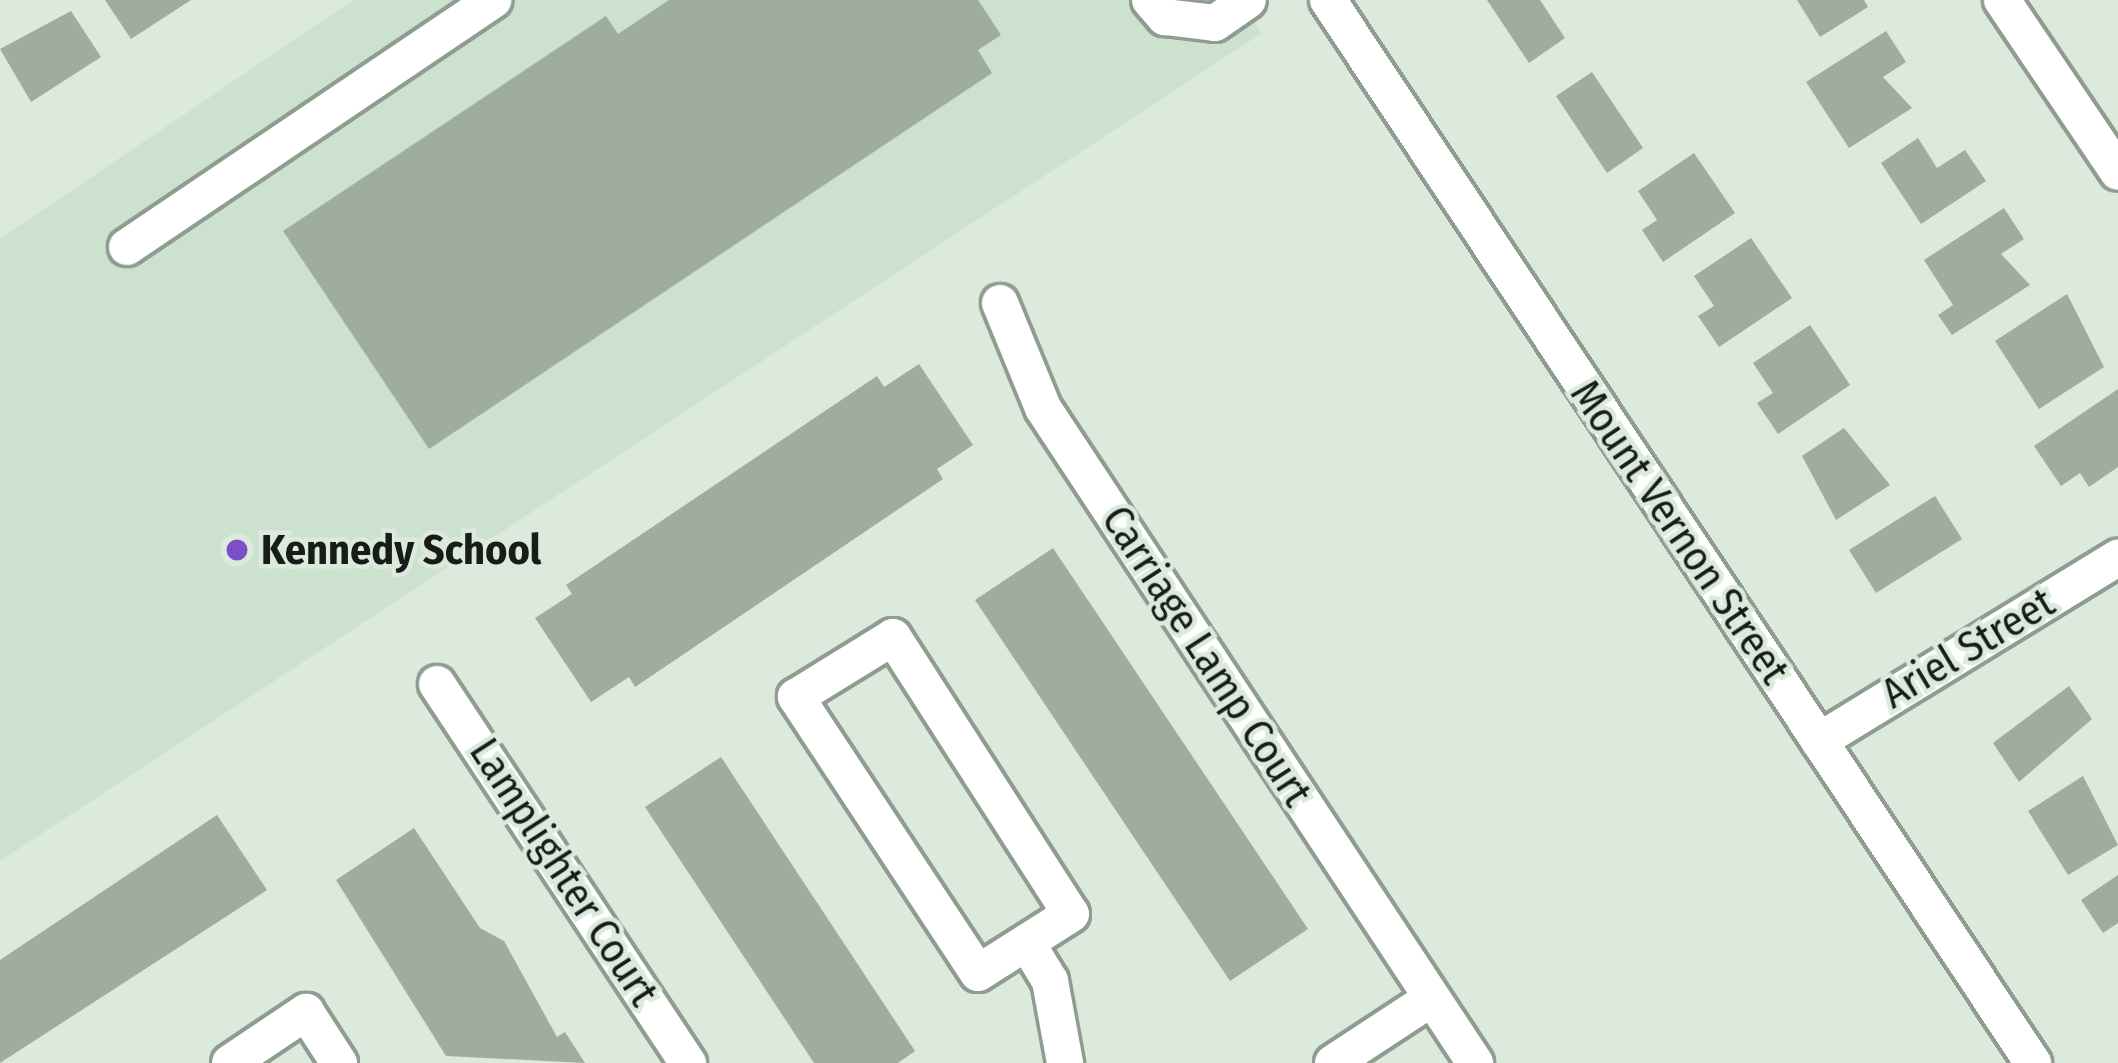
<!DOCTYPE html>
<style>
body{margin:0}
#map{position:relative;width:2118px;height:1063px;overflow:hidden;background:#dbeadc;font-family:"Fira Sans Condensed",sans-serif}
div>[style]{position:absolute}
.built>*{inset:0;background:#cce2ce}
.building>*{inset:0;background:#9fada0}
.roads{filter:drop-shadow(3px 0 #8e9d8f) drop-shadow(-3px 0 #8e9d8f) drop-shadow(0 3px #8e9d8f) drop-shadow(0 -3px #8e9d8f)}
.minor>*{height:36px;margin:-18px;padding:0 18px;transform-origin:18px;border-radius:18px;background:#fff}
.dots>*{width:33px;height:33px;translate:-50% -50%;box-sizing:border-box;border:6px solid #dbeadc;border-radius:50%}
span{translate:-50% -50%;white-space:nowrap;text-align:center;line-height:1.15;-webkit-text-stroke:9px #dbeadc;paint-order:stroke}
.street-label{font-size:42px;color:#171c18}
.poi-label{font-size:42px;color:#171c18;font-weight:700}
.left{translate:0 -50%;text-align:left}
</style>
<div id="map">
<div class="built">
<i style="clip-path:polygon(353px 0,1240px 0,1262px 33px,0 861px,0 239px)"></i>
</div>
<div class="building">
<i style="clip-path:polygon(105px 0,191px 0,131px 39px)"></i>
<i style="clip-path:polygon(669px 0,978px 0,1001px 35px,978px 50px,992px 73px,429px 449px,283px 231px,606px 16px,618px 34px)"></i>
<i style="clip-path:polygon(1487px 0,1540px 0,1565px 38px,1529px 63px)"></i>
<i style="clip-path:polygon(1797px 0,1864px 0,1868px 7px,1820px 37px)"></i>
<i style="clip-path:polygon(71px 11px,101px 57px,31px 102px,0 49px)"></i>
<i style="clip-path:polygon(1886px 31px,1906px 62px,1883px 77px,1912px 108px,1849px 148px,1806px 82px)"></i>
<i style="clip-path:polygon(1592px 72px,1643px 148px,1607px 173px,1556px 96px)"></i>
<i style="clip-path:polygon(1918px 138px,1937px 168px,1965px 150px,1986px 181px,1921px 224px,1881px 163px)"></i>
<i style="clip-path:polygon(1694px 153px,1735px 213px,1663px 262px,1642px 230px,1657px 220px,1638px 191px)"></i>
<i style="clip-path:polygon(2004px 208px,2024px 239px,2001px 254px,2030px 285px,1952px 335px,1938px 315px,1953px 305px,1924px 260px)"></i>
<i style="clip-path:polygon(1751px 238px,1792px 298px,1719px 347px,1698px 316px,1714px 306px,1694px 276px)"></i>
<i style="clip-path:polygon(2067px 294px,2104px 367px,2039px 409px,1995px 341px)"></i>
<i style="clip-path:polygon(1810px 325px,1850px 385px,1778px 434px,1757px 403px,1773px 393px,1753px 363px)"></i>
<i style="clip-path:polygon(919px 364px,973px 445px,937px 469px,943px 479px,635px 687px,629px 677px,591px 702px,535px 618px,572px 594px,566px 585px,877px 376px,884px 387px)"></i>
<i style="clip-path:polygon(2118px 389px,2118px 467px,2089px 487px,2080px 473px,2061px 486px,2034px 446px)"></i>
<i style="clip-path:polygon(1844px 428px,1890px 485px,1836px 520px,1802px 456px)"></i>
<i style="clip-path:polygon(1935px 496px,1962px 539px,1876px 593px,1849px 550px)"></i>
<i style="clip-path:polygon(1053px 548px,1308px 929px,1230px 981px,975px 600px)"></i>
<i style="clip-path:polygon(2069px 686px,2092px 719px,2019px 782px,1993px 743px)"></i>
<i style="clip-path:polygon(721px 757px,915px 1051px,898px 1063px,814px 1063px,645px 807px)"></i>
<i style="clip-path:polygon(2083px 776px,2118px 845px,2068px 875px,2028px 811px)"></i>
<i style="clip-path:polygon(217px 815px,267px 890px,0 1063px,0 960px)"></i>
<i style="clip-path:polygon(414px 828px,480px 928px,504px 941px,557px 1037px,565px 1032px,585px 1063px,446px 1056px,336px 880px)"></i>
<i style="clip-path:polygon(2118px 875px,2118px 923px,2103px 933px,2081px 900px)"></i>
</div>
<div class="roads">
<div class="minor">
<i style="left:1150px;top:0;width:23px;rotate:49deg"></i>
<i style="left:1165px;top:17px;width:50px;rotate:6.8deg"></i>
<i style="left:1215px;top:23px;width:40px;rotate:-34.9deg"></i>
<i style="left:1328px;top:0;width:1276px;rotate:56.45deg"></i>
<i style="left:2002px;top:0;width:207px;rotate:56deg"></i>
<i style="left:127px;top:247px;width:442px;rotate:-34deg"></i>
<i style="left:1000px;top:303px;width:113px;rotate:67.7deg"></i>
<i style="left:1043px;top:408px;width:785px;rotate:56.59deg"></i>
<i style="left:893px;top:637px;width:329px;rotate:57.3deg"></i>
<i style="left:1071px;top:914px;width:110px;rotate:147.6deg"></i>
<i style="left:978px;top:973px;width:331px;rotate:-123.4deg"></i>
<i style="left:796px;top:697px;width:114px;rotate:-31.7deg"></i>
<i style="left:437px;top:684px;width:455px;rotate:56.5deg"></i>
<i style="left:1819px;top:741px;width:351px;rotate:-31.5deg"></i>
<i style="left:1027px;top:943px;width:44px;rotate:58.8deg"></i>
<i style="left:1050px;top:981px;width:83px;rotate:79.6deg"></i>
<i style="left:230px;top:1063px;width:92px;rotate:-33.9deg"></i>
<i style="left:306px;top:1012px;width:61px;rotate:57.1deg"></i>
<i style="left:1333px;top:1063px;width:118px;rotate:-33.3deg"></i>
</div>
</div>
<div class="dots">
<i style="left:237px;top:550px;background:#7d4ec7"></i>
</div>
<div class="street-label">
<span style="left:1680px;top:532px;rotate:56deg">Mount Vernon Street</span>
<span style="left:1968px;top:648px;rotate:-31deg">Ariel Street</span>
<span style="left:1207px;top:656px;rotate:57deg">Carriage Lamp Court</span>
<span style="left:564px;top:872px;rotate:57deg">Lamplighter Court</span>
</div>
<div class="poi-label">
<span class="left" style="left:261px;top:550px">Kennedy School</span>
</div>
</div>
